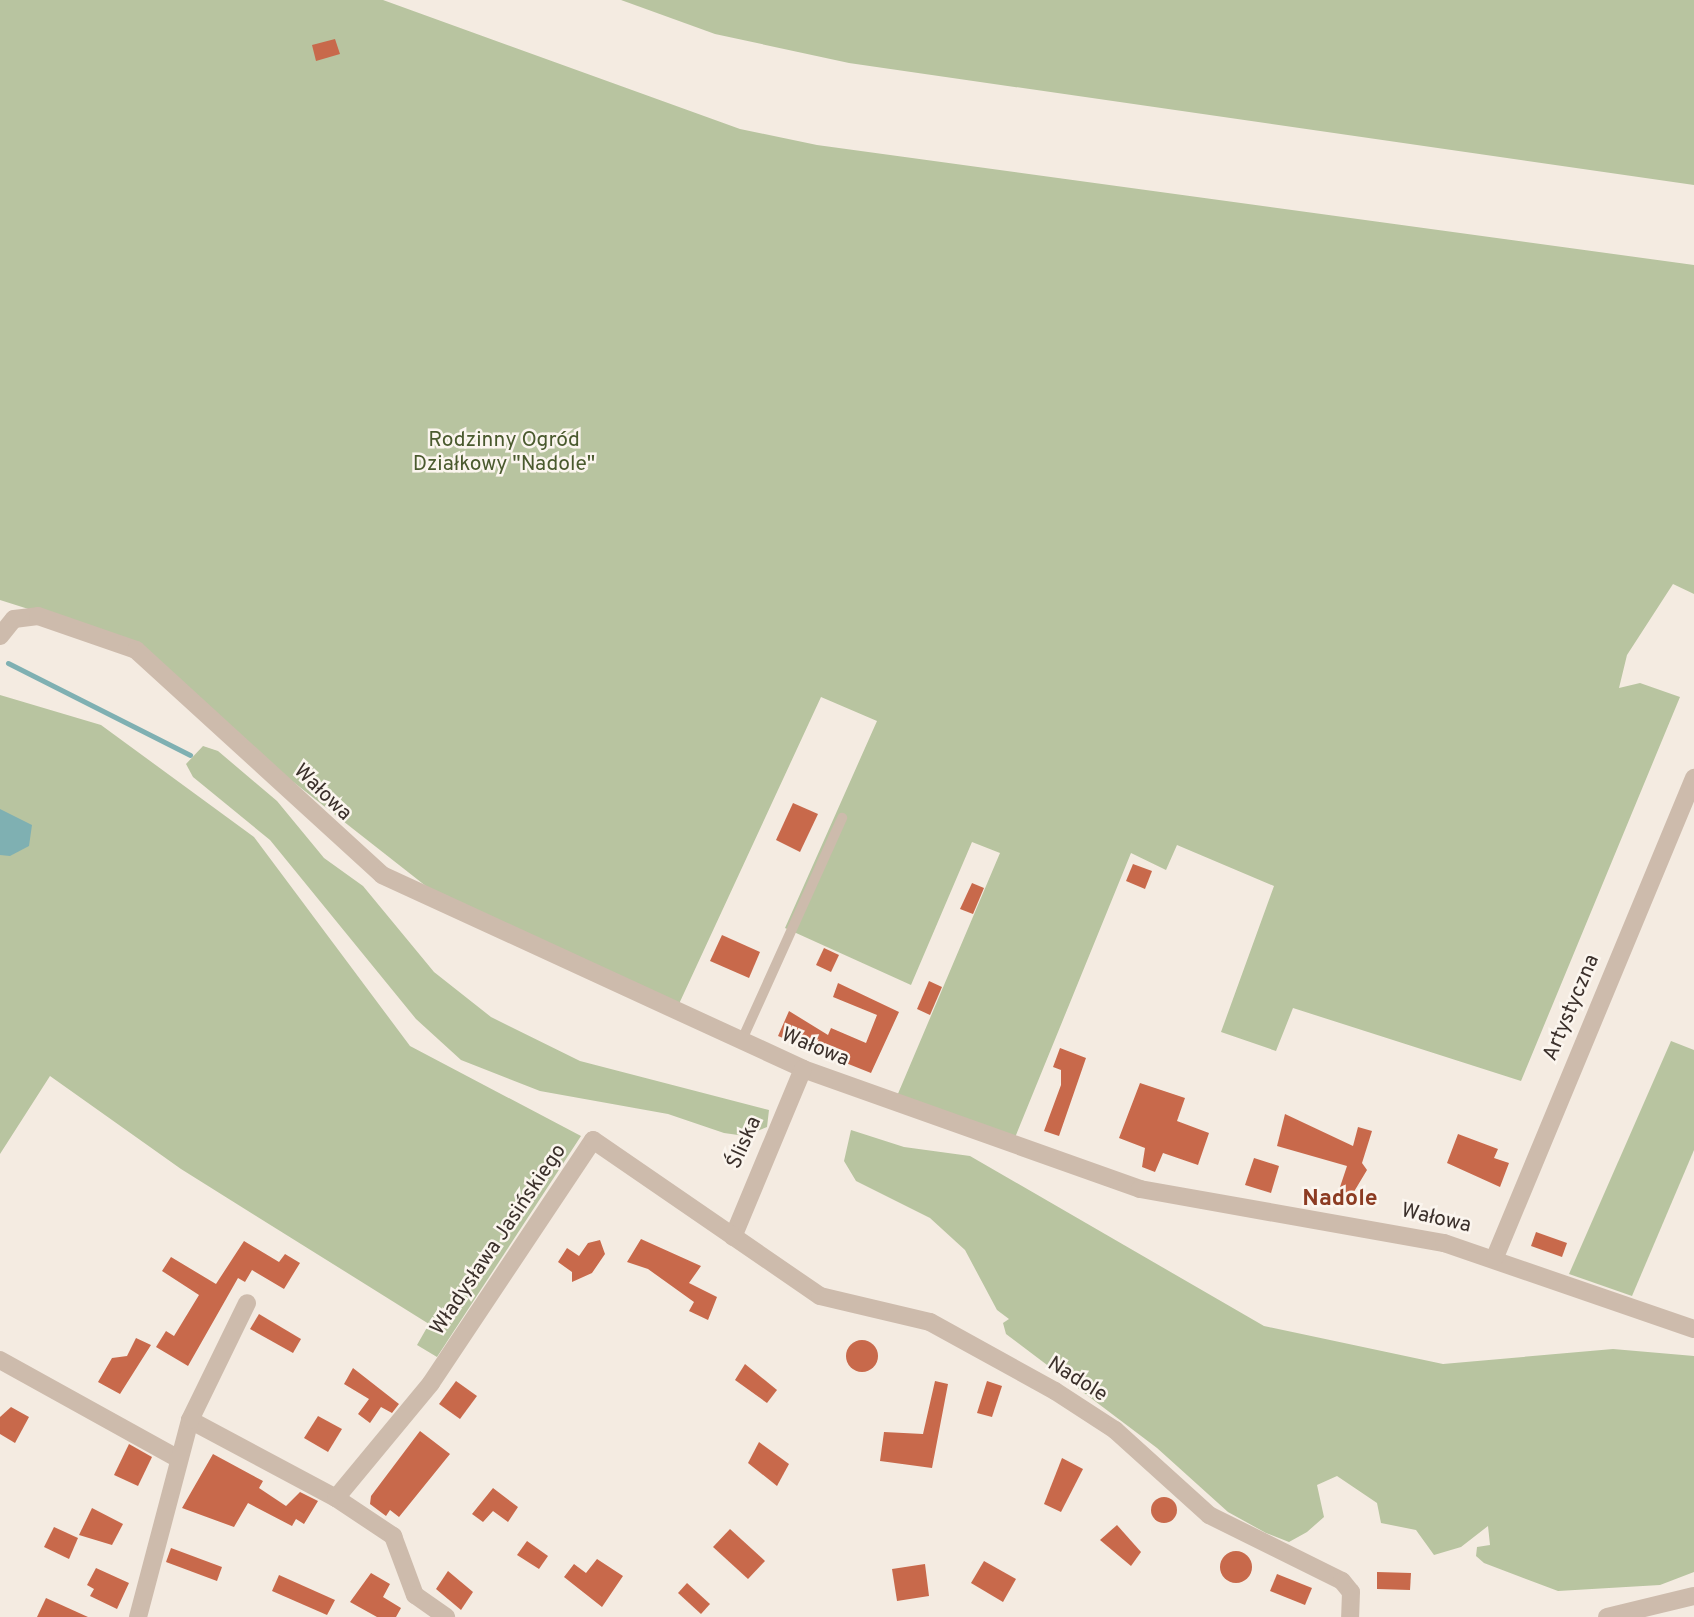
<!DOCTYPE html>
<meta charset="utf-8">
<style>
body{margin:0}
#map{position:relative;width:1694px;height:1617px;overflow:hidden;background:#f4ebe1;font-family:Overpass,sans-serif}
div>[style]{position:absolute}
.green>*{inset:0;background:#b8c4a0}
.water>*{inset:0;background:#7fb0b2}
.stream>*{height:5px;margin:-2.5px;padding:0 2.5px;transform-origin:2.5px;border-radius:2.5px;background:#7fb0b2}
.building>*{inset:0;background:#c8694b}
.round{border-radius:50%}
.service>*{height:10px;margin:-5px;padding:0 5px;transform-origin:5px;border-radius:5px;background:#cdbbac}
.minor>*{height:18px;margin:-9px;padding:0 9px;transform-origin:9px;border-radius:9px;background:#cdbbac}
span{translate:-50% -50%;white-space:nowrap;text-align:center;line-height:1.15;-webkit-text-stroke:5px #fbf5ee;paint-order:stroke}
.park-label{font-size:21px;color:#4a5a2e}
.street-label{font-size:21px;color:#3b302b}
.neighbourhood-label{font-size:23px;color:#8c3b22;font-weight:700}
</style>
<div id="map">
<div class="green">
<i style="clip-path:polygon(0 0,383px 0,740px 129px,817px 145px,1694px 265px,1694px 594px,1673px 584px,1627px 655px,1619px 688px,1640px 683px,1680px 697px,1521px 1081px,1293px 1008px,1276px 1051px,1221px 1032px,1274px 886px,1177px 845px,1166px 870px,1131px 853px,1014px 1140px,897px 1096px,1000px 853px,972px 842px,911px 985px,785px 928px,877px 721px,821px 697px,678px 1006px,436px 894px,278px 770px,142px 645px,0 600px)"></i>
<i style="clip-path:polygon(621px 0,1694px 0,1694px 185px,849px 63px,715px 34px)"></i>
<i style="clip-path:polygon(0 695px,101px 725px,254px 837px,410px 1046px,581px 1136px,437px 1357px,417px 1345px,429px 1324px,181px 1169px,50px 1076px,0 1154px)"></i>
<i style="clip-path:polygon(203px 746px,218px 751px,277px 801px,324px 858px,363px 886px,434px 972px,491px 1017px,580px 1061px,769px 1110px,767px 1127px,745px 1136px,724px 1133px,668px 1114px,540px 1091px,461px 1060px,416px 1019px,270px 840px,193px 777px,186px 764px)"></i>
<i style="clip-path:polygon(1671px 1041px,1694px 1050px,1694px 1150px,1632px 1296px,1569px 1274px)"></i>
<i style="clip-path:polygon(851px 1130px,904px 1147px,970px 1156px,1264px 1326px,1443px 1364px,1613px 1349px,1694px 1356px,1694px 1572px,1660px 1585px,1558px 1591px,1484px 1563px,1476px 1556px,1477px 1547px,1490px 1545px,1488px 1526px,1461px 1547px,1434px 1555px,1416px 1530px,1381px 1523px,1377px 1503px,1337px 1476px,1317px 1485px,1324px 1517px,1307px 1532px,1289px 1542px,1266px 1533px,1228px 1512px,1157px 1448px,1006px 1334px,1003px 1323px,1009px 1319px,997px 1310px,965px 1250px,930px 1218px,856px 1181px,844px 1161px)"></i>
</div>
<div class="water">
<i style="clip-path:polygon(0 809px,32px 825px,29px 846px,10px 856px,0 855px)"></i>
</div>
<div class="stream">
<i style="left:8px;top:663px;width:204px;rotate:26.8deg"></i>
</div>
<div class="building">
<i style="clip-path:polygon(335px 39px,340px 54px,316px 61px,312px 45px)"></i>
<i style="clip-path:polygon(793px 803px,818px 814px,800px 852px,776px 840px)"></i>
<i style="clip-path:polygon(1133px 864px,1152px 871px,1145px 889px,1126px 881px)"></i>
<i style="clip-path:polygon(972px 883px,984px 888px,973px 914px,960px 909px)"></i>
<i style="clip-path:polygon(722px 935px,760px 952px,749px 978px,710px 961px)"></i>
<i style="clip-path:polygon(824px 948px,839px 955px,831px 972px,816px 965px)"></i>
<i style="clip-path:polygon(929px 981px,942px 987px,930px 1015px,917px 1009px)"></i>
<i style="clip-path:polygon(838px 983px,899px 1012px,871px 1073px,778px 1036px,789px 1011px,828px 1035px,831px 1028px,866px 1043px,877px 1015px,833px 997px)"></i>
<i style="clip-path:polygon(1060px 1048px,1086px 1058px,1059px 1136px,1044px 1131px,1061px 1085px,1061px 1070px,1053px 1067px)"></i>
<i style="clip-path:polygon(1140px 1083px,1185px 1098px,1177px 1121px,1209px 1133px,1198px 1165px,1163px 1153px,1155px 1172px,1142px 1167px,1145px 1148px,1119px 1138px)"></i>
<i style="clip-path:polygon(1285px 1114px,1353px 1146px,1358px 1127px,1372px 1131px,1362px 1163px,1367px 1170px,1352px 1195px,1339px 1190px,1347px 1166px,1277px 1146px)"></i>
<i style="clip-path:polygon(1458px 1134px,1498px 1149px,1494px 1158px,1509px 1163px,1500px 1187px,1447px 1163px)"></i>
<i style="clip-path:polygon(1254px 1158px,1279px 1166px,1271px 1193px,1245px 1185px)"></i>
<i style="clip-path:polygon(1536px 1232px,1567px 1243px,1562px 1257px,1531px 1246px)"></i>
<i style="clip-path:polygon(641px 1239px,701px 1266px,689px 1283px,717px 1297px,708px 1320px,689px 1311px,694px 1302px,648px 1269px,627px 1262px)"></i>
<i style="clip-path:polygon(600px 1240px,605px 1254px,592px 1273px,572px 1282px,572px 1272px,558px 1262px,567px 1248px,579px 1256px,588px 1243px)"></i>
<i style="clip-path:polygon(244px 1241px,279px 1262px,285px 1254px,300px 1263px,284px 1289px,252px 1270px,245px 1282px,238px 1278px,188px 1366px,156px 1347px,166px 1331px,174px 1336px,199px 1295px,162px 1271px,171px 1257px,216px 1284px)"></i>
<i style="clip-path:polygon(259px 1314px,301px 1339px,293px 1353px,250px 1329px)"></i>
<i style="clip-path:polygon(136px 1338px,151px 1345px,120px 1394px,98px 1382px,112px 1358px,127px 1356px)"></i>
<i class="round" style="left:846px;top:1340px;width:32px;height:32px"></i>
<i style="clip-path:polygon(745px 1364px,777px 1390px,767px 1403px,735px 1380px)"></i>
<i style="clip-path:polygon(353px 1368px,399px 1404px,392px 1413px,381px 1407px,370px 1423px,358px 1414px,369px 1399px,344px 1384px)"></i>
<i style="clip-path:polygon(456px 1381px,477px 1396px,460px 1419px,439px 1404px)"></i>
<i style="clip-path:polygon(935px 1381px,948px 1384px,932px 1468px,880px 1461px,884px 1432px,923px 1434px)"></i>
<i style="clip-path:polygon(987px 1381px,1002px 1386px,992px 1417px,977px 1413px)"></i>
<i style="clip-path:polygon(11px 1407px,29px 1417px,15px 1443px,0 1434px,0 1417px)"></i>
<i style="clip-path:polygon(318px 1416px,342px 1429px,328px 1452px,304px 1438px)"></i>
<i style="clip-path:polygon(420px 1431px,450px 1454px,399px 1517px,390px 1510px,386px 1516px,370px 1504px,371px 1496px)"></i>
<i style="clip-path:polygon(759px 1442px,789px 1464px,777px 1486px,748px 1463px)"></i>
<i style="clip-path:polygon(129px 1444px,152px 1457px,138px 1486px,114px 1475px)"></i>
<i style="clip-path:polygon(213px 1454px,263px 1481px,259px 1488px,286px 1506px,300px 1492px,318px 1501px,304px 1524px,296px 1519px,292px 1526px,248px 1503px,234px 1527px,182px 1508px)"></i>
<i style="clip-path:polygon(1062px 1458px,1083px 1469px,1061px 1512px,1044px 1504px)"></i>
<i style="clip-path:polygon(493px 1488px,518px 1507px,508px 1522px,493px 1511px,483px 1522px,472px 1514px)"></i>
<i class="round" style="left:1151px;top:1497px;width:26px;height:26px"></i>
<i style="clip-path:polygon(92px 1508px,123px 1524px,112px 1545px,79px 1535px)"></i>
<i style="clip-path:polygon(1117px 1525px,1141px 1552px,1131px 1566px,1100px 1540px)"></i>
<i style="clip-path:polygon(54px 1527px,78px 1538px,69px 1559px,44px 1547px)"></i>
<i style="clip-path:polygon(730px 1529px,765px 1561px,748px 1579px,713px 1547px)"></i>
<i style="clip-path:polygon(527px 1541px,548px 1556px,539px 1569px,517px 1555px)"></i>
<i style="clip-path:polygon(171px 1548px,222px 1567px,217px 1581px,166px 1562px)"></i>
<i class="round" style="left:1220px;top:1551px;width:32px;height:32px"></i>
<i style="clip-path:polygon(597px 1559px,623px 1576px,602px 1607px,564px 1577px,574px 1564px,586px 1573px)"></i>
<i style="clip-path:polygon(984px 1561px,1016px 1579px,1003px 1602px,971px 1583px)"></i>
<i style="clip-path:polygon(925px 1564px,929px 1596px,897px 1601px,892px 1569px)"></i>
<i style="clip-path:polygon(96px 1568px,129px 1583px,117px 1609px,90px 1596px,94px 1589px,87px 1585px)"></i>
<i style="clip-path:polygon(448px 1571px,473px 1592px,461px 1610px,436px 1589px)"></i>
<i style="clip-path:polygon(1377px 1572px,1411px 1573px,1410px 1590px,1377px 1589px)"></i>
<i style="clip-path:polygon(371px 1573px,390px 1584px,383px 1597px,401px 1608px,396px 1617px,377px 1617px,350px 1602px)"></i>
<i style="clip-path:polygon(1277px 1574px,1312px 1588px,1305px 1605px,1270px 1591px)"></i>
<i style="clip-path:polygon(279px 1575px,335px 1600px,327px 1615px,272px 1591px)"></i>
<i style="clip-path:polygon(687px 1583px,710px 1604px,701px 1614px,678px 1593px)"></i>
<i style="clip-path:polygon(46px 1598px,88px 1617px,37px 1617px)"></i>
</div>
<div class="service">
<i style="left:741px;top:1042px;width:246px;rotate:-65.7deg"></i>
</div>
<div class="minor">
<i style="left:0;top:636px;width:22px;rotate:-51deg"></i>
<i style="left:14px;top:619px;width:24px;rotate:-7deg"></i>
<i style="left:38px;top:616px;width:104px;rotate:19.1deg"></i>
<i style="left:136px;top:650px;width:333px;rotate:42.4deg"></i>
<i style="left:382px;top:875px;width:464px;rotate:24.7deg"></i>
<i style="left:803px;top:1069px;width:358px;rotate:19.6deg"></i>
<i style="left:1140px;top:1189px;width:309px;rotate:10.1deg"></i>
<i style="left:1444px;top:1243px;width:264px;rotate:19deg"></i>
<i style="left:733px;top:1237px;width:182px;rotate:-67.4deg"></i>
<i style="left:1495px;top:1257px;width:519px;rotate:-67.44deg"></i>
<i style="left:0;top:1360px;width:202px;rotate:29deg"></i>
<i style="left:190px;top:1420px;width:166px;rotate:28.1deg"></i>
<i style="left:336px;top:1498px;width:69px;rotate:33.7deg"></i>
<i style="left:393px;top:1536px;width:63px;rotate:69.6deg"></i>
<i style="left:415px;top:1595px;width:38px;rotate:35deg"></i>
<i style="left:336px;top:1498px;width:149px;rotate:-50.4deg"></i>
<i style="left:431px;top:1383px;width:292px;rotate:-56.3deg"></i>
<i style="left:593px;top:1140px;width:275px;rotate:34.5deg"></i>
<i style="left:820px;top:1296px;width:113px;rotate:13.3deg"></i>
<i style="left:930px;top:1322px;width:143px;rotate:28.9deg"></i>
<i style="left:1055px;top:1391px;width:72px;rotate:33deg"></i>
<i style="left:1115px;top:1430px;width:127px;rotate:42.1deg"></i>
<i style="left:1209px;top:1515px;width:148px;rotate:26.4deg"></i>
<i style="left:1342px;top:1581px;width:14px;rotate:51deg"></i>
<i style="left:1351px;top:1592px;width:25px;rotate:92deg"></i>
<i style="left:138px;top:1617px;width:204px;rotate:-75.2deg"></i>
<i style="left:190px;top:1420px;width:130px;rotate:-64deg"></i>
<i style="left:1607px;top:1617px;width:89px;rotate:-13.6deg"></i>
</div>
<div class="park-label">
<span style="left:504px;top:453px">Rodzinny Ogród<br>Działkowy "Nadole"</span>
</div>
<div class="street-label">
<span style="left:322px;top:793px;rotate:44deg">Wałowa</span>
<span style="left:1572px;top:1008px;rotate:-67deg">Artystyczna</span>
<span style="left:815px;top:1048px;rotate:22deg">Wałowa</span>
<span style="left:745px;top:1143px;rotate:-66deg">Śliska</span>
<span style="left:1436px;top:1219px;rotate:13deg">Wałowa</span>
<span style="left:499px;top:1240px;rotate:-56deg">Władysława Jasińskiego</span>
<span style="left:1077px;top:1380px;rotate:32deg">Nadole</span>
</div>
<div class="neighbourhood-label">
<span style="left:1340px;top:1200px">Nadole</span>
</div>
</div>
